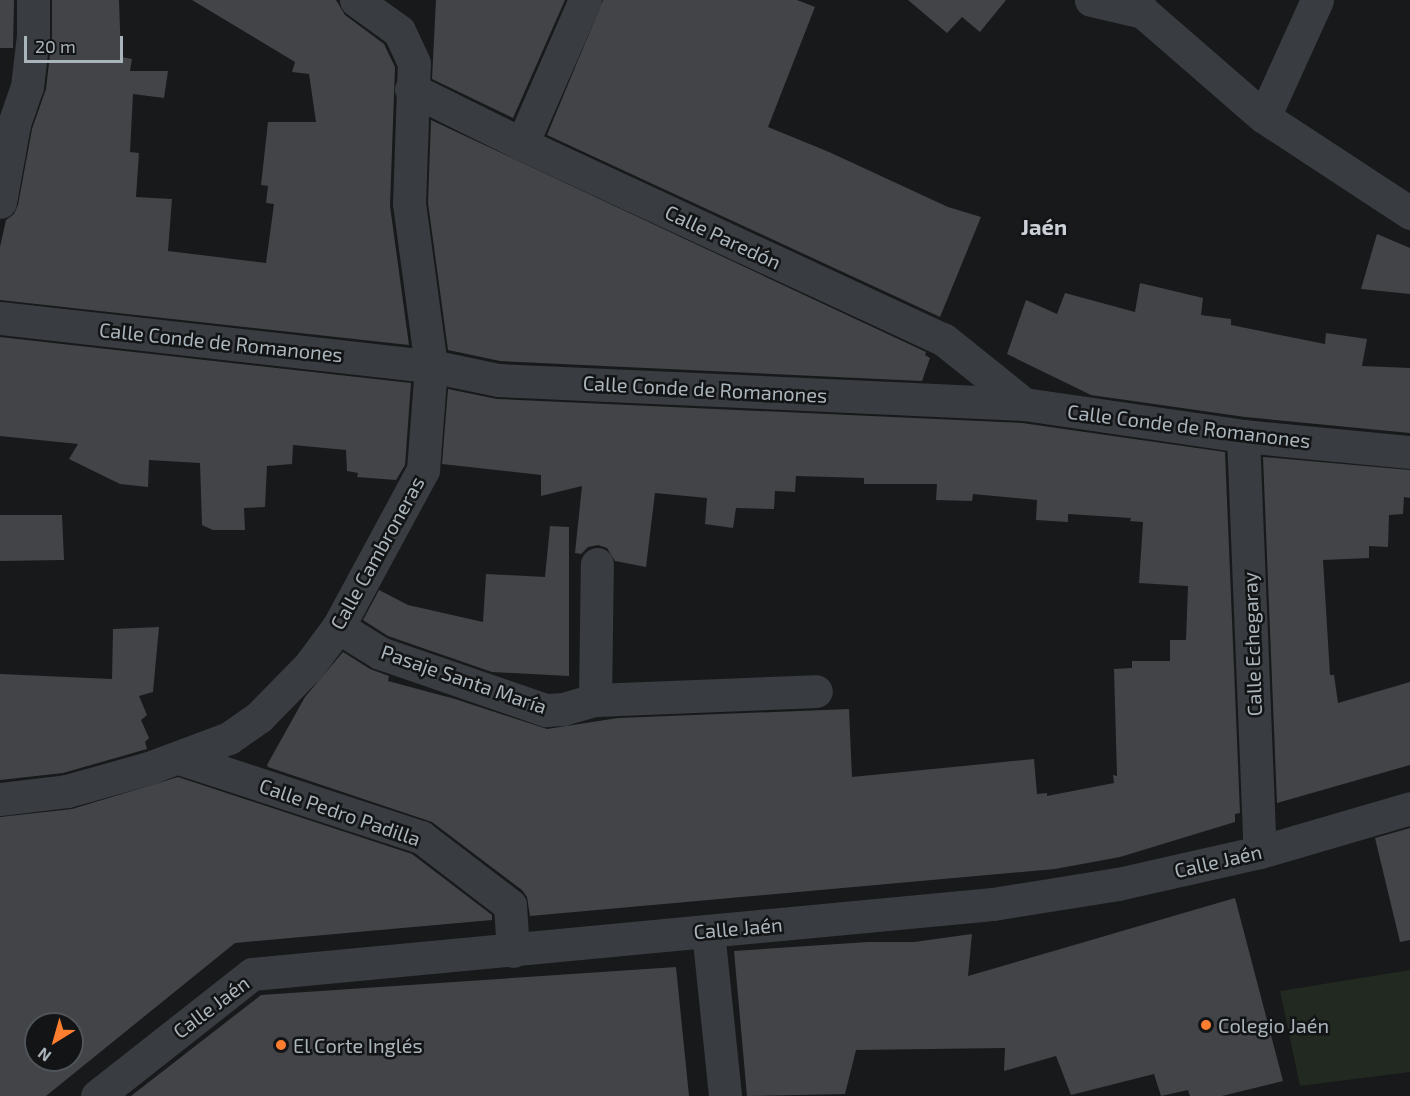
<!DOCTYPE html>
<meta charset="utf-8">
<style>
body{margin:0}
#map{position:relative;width:1410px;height:1096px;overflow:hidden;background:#18191a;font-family:"Exo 2",sans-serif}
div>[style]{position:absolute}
.green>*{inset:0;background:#212920}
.building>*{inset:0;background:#424448}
.minor>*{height:33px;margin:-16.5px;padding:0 16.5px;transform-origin:16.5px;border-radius:16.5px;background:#393c40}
.dots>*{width:16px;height:16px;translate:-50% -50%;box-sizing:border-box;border:3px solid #131416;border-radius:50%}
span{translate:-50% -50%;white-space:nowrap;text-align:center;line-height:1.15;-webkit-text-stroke:5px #131416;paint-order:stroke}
.street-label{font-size:20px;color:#aab4bb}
.poi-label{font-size:20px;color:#aab4bb}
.left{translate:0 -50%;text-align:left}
.quarter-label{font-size:22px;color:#cbd1d7;font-weight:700}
.north{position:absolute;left:24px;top:1012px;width:60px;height:60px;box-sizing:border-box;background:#131416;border:2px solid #4f5458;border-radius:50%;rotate:217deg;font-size:16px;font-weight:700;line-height:24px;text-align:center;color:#aab4bb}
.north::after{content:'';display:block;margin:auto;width:21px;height:27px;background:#fd7e2e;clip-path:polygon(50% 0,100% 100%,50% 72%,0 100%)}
.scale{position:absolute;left:24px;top:36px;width:99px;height:27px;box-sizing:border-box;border:3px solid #aab4bb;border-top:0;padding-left:8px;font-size:18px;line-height:21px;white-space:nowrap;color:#aab4bb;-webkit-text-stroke:4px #131416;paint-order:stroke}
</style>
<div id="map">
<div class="green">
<i style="clip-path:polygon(1410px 970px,1410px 1072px,1300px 1086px,1280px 991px)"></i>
</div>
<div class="building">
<i style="clip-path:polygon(0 0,14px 0,13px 48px,0 48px)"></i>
<i style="clip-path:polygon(52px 0,119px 0,121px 57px,132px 59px,130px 71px,168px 71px,164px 98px,133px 94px,130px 152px,139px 153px,136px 197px,172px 199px,168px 251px,266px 263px,274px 204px,266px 203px,268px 186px,261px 185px,268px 122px,316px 122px,309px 74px,292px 72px,295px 62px,192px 0,336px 0,345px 15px,384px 44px,395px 67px,390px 206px,409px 345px,0 300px,0 247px,6px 220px,14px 214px,18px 205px,32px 129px,46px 89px,52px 37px)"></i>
<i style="clip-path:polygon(436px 0,565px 0,513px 118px,432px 79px)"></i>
<i style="clip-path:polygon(603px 0,797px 0,815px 7px,768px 127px,829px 152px,948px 207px,981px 217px,940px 317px,547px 135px)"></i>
<i style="clip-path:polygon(908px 0,1006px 0,980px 32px,962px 17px,947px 33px)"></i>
<i style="clip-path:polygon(431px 120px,926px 352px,925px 355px,930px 358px,922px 381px,500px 361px,448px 350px,428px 203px)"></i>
<i style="clip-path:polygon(1377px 234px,1410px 248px,1410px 294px,1361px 289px)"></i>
<i style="clip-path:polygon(1140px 283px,1203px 298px,1201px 315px,1231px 319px,1231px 325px,1325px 344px,1326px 333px,1367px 339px,1362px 366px,1410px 368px,1410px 433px,1245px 417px,1091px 395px,1007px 354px,1026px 300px,1057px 314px,1065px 293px,1135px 312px)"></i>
<i style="clip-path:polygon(0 337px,411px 383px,405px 465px,396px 480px,357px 477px,358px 473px,347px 471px,346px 450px,293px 445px,292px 464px,267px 466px,265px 507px,244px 508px,245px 530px,213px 530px,202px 525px,200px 463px,149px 460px,148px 487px,120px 484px,69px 459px,78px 444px,0 436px)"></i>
<i style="clip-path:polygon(448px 389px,497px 399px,1022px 423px,1225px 452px,1240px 813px,1235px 814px,1235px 822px,1120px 857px,1055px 869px,530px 916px,527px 897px,522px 890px,432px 822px,268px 767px,267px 765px,305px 697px,343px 652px,370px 669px,389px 676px,388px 681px,455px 699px,547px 729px,618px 718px,849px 709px,852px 777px,1034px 759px,1037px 794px,1047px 793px,1047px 796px,1114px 783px,1113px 775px,1117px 776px,1114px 669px,1132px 668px,1132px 661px,1170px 661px,1170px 640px,1186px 640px,1188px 586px,1139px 583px,1143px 522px,1130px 521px,1131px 518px,1068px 514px,1068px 522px,1036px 520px,1037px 500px,973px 494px,972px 501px,936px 500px,937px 484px,864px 484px,864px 478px,796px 476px,795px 492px,775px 491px,774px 509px,736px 508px,733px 528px,705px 524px,707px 498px,655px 493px,646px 567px,615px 561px,607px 548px,598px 545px,588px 547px,581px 554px,575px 553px,582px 486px,541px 496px,541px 475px,442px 464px)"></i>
<i style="clip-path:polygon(1263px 457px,1410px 470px,1410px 498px,1404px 497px,1403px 514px,1389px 515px,1388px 547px,1369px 546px,1369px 558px,1323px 560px,1330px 675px,1334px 675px,1338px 703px,1410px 682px,1410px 765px,1277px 803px)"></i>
<i style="clip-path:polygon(0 515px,62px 515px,64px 560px,0 561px)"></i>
<i style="clip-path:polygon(550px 526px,569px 527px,569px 676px,492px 672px,388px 636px,363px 620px,379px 590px,408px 605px,483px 622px,486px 574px,545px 577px)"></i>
<i style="clip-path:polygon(159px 627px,153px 692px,139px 696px,147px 715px,141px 720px,149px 738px,145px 742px,147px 749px,63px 773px,0 780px,0 674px,112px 679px,113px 629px)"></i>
<i style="clip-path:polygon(evenodd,178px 777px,412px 854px,492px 915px,492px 920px,235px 943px,46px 1096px,0 1096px,0 817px,72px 809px,178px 777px,36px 1024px,72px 1024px,72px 1060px,36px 1060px,36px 1024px)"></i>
<i style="clip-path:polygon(1410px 828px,1410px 940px,1400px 942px,1375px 838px)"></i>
<i style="clip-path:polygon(1235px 898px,1283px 1081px,1222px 1096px,1190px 1096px,1188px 1090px,1161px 1096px,1154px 1074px,1071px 1095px,1056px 1056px,1004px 1071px,1005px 1048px,856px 1050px,845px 1094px,747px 1096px,734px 951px,868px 942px,914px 942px,972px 934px,968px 976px)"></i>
<i style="clip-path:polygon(676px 967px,689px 1096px,131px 1096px,261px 995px)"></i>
</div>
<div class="minor">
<i style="left:1091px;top:0;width:53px;rotate:13deg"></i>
<i style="left:1136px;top:0;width:14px;rotate:60deg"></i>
<i style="left:1143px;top:12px;width:160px;rotate:41deg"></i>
<i style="left:1264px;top:117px;width:175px;rotate:33.3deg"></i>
<i style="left:411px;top:89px;width:124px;rotate:26.4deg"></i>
<i style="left:522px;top:144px;width:464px;rotate:24.9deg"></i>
<i style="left:943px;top:339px;width:104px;rotate:38.7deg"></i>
<i style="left:1264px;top:117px;width:128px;rotate:-65.6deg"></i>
<i style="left:522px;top:144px;width:157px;rotate:-66.4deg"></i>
<i style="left:0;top:202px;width:79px;rotate:-79.8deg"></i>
<i style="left:14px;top:124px;width:39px;rotate:-71deg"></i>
<i style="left:27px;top:87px;width:52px;rotate:-83.4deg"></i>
<i style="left:33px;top:35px;width:35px;rotate:-90deg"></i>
<i style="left:0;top:318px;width:434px;rotate:6.4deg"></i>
<i style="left:431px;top:366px;width:68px;rotate:11.8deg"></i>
<i style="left:498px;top:380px;width:527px;rotate:2.61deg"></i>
<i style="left:1024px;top:404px;width:221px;rotate:8.3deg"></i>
<i style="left:1243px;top:436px;width:168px;rotate:5.5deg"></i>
<i style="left:1243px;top:436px;width:416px;rotate:87.7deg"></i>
<i style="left:338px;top:627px;width:49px;rotate:31.8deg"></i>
<i style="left:380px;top:653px;width:176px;rotate:19deg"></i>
<i style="left:546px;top:710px;width:17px;rotate:-3deg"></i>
<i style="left:563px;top:709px;width:33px;rotate:-16deg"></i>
<i style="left:595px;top:700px;width:221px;rotate:-2.3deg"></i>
<i style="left:595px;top:700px;width:136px;rotate:-89.2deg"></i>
<i style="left:179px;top:758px;width:255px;rotate:18.1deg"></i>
<i style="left:421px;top:837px;width:112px;rotate:37.4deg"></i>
<i style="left:510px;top:905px;width:46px;rotate:86.3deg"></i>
<i style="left:0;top:799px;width:67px;rotate:-6.8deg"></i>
<i style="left:67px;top:791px;width:85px;rotate:-15.7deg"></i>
<i style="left:149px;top:768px;width:85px;rotate:-20.6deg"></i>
<i style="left:229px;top:738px;width:37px;rotate:-35deg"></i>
<i style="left:259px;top:717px;width:71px;rotate:-45.6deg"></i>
<i style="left:309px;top:666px;width:49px;rotate:-53.4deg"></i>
<i style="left:338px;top:627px;width:179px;rotate:-61.6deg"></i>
<i style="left:423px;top:470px;width:104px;rotate:-85.6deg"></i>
<i style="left:431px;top:366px;width:163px;rotate:-97.7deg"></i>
<i style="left:409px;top:204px;width:141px;rotate:-88deg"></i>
<i style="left:414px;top:63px;width:35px;rotate:-115deg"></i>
<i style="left:399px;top:31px;width:53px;rotate:-144.2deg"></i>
<i style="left:708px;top:931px;width:166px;rotate:84.1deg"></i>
<i style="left:97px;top:1096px;width:197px;rotate:-38.2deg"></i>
<i style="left:252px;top:974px;width:744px;rotate:-5.4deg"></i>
<i style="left:993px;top:904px;width:127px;rotate:-9.1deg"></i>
<i style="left:1118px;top:884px;width:146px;rotate:-12.7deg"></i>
<i style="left:1260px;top:852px;width:156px;rotate:-16.3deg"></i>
</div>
<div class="dots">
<i style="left:1206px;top:1025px;background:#fd7e2e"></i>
<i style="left:281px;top:1045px;background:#fd7e2e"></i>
</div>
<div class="street-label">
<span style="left:723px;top:237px;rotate:25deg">Calle Paredón</span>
<span style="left:221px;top:342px;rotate:6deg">Calle Conde de Romanones</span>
<span style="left:705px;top:389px;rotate:3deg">Calle Conde de Romanones</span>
<span style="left:1189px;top:426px;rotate:7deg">Calle Conde de Romanones</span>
<span style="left:377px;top:553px;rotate:-61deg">Calle Cambroneras</span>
<span style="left:1252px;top:644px;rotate:-92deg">Calle Echegaray</span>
<span style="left:464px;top:679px;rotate:19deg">Pasaje Santa María</span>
<span style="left:340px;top:812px;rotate:19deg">Calle Pedro Padilla</span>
<span style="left:1218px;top:861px;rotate:-13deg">Calle Jaén</span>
<span style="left:738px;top:928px;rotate:-5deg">Calle Jaén</span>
<span style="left:211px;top:1007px;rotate:-37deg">Calle Jaén</span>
</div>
<div class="poi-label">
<span class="left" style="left:1218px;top:1025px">Colegio Jaén</span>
<span class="left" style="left:293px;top:1045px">El Corte Inglés</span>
</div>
<div class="quarter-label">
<span style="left:1044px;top:227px">Jaén</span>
</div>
<div class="north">N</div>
<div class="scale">20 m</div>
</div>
